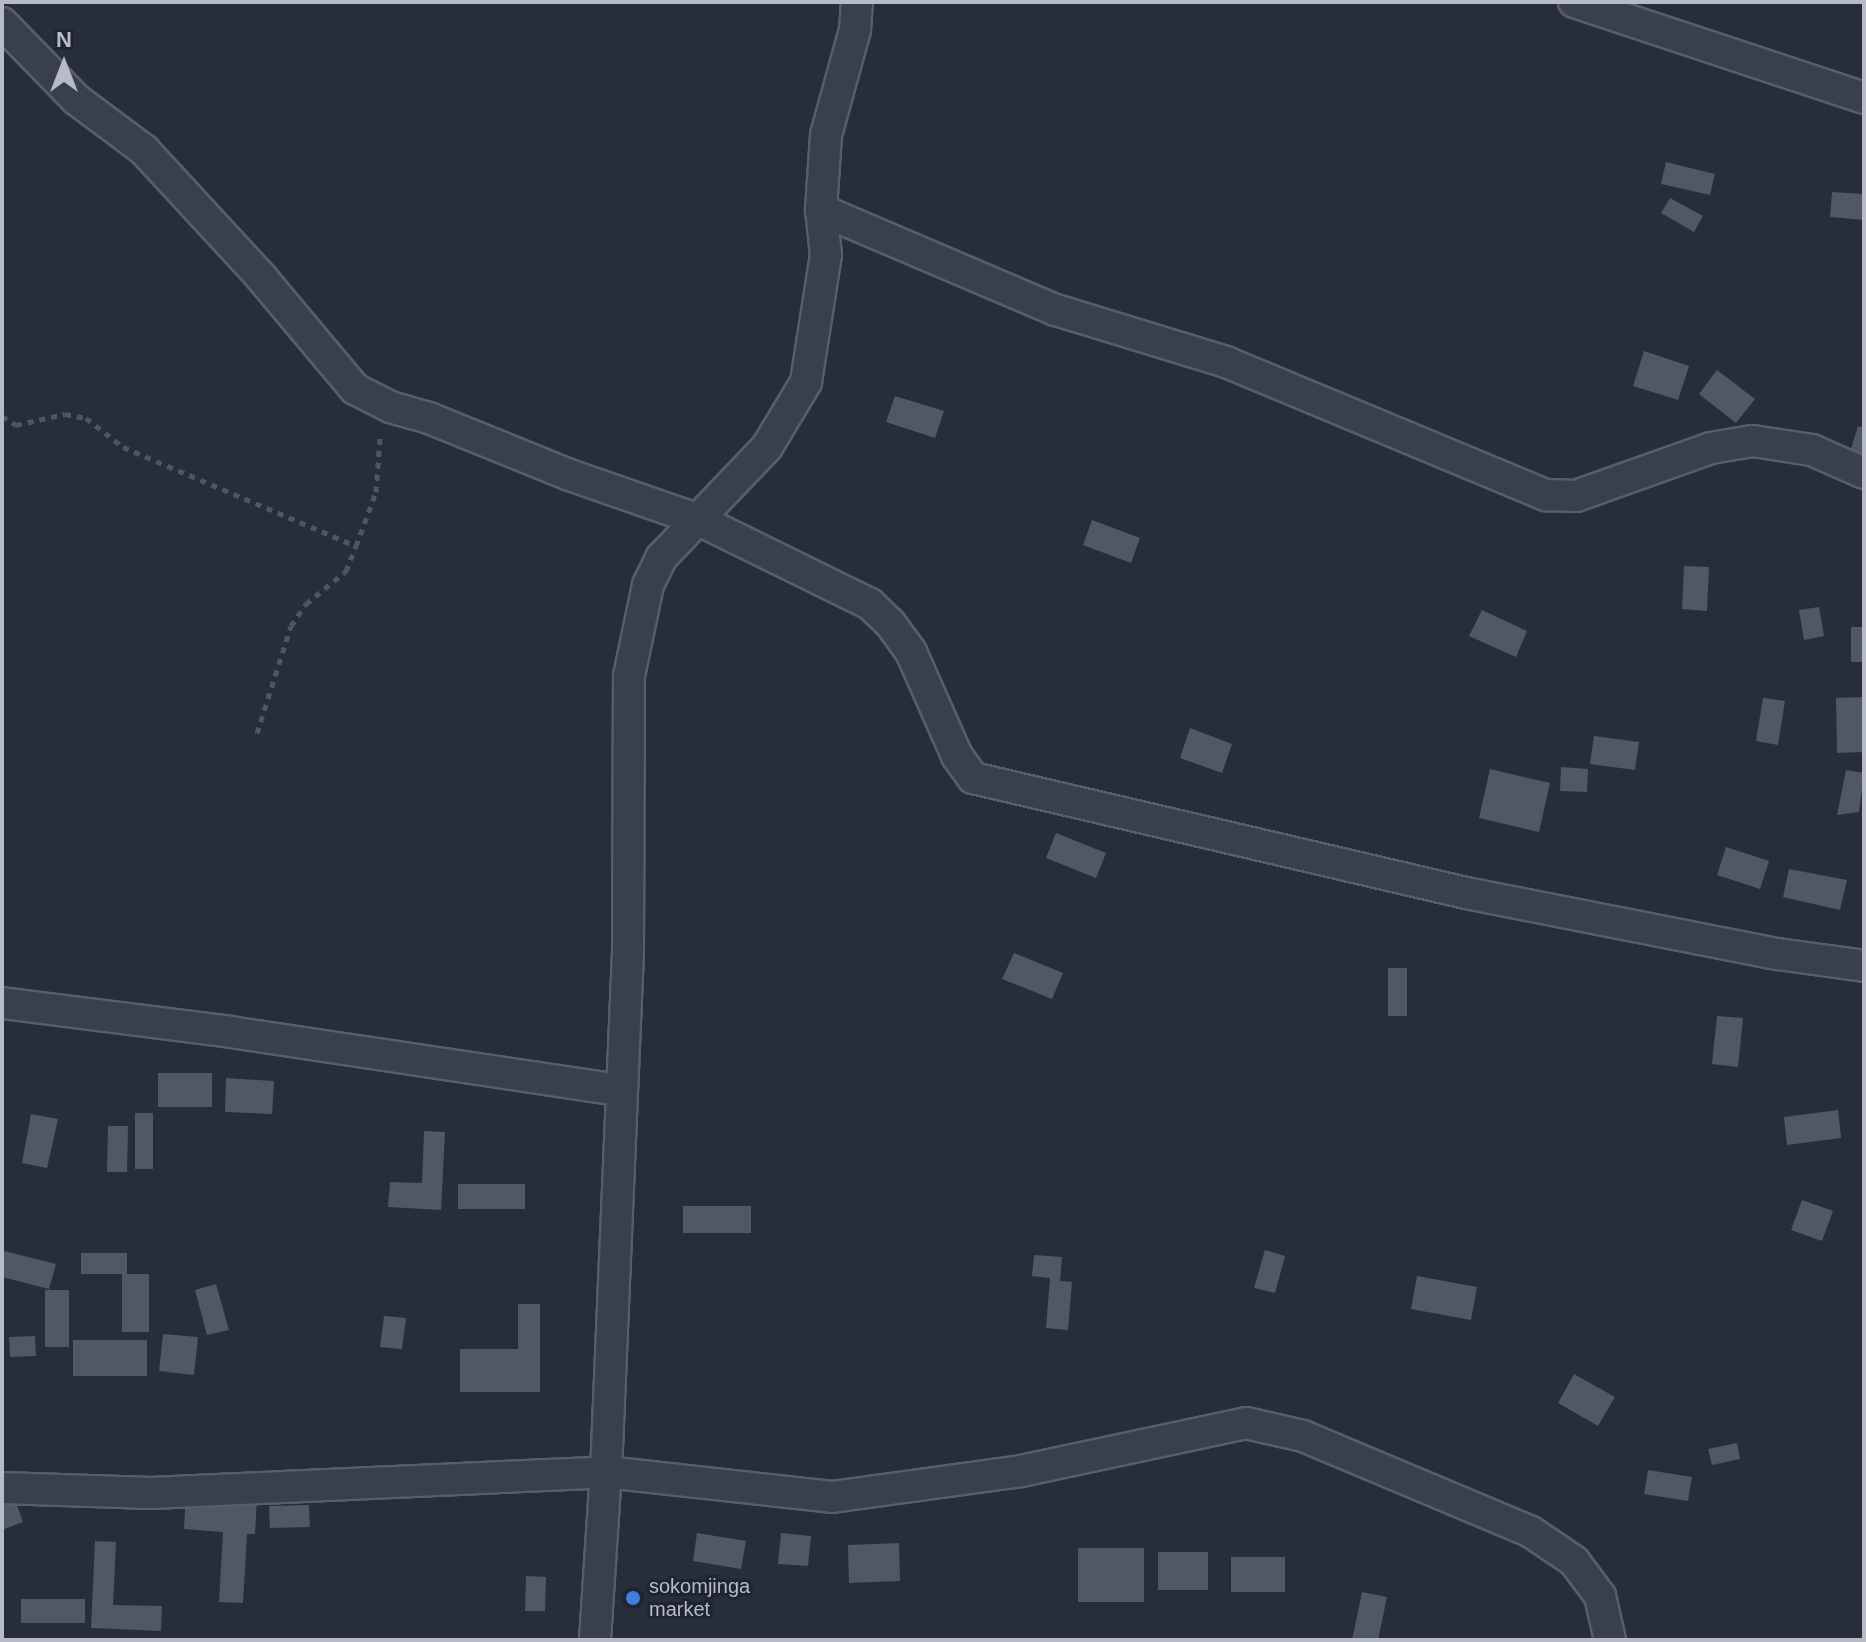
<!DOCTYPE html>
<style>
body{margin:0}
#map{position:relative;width:1866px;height:1642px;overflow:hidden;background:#272e3a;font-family:Helvetica,sans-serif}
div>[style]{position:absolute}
.building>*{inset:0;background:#505865}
.path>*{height:5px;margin-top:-2.5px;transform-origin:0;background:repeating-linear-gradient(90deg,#4a595d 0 6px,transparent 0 12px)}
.roads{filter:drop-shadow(2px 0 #585e69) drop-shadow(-2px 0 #585e69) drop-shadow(0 2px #585e69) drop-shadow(0 -2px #585e69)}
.minor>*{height:30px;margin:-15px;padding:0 15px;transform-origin:15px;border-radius:15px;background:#3a404b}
.dots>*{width:22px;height:22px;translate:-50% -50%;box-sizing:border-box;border:4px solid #1f2530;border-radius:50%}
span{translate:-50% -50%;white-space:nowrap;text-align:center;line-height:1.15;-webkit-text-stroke:6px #1f2530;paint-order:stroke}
.poi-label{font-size:20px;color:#b6bbc6}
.left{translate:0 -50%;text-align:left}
.frame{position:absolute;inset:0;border:4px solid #b6bbc6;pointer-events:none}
.north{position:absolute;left:24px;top:24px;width:80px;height:80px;-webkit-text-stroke:6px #1f2530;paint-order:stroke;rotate:0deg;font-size:22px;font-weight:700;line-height:32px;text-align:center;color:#b6bbc6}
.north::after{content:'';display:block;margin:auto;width:28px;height:36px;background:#b6bbc6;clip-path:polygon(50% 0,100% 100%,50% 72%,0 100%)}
</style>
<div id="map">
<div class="building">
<i style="clip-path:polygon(1666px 162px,1715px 174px,1710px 195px,1661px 184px)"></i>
<i style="clip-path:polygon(1832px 192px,1864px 194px,1864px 220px,1830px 217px)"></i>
<i style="clip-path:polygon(1670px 198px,1703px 216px,1694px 232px,1661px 213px)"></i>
<i style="clip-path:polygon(1644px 351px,1689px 366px,1678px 400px,1633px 386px)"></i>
<i style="clip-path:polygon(1717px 370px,1755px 399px,1736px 423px,1699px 394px)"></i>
<i style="clip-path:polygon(895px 396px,944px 411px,935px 438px,886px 422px)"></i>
<i style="clip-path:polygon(1858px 426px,1864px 428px,1864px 459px,1849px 455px)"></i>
<i style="clip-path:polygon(1092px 520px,1140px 538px,1131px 563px,1083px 545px)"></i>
<i style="clip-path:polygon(1684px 566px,1709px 567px,1707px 611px,1682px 609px)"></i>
<i style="clip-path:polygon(1819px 607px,1824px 636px,1804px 640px,1799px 610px)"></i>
<i style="clip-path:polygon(1482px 610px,1527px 631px,1516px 657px,1469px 636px)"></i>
<i style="clip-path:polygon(1851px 627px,1864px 627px,1864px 662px,1851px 662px)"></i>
<i style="clip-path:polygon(1864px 697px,1864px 752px,1837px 753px,1836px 698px)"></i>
<i style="clip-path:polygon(1763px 698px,1785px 701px,1778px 745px,1756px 741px)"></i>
<i style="clip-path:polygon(1190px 728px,1232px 744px,1222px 773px,1180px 758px)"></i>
<i style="clip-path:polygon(1594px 736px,1639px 742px,1635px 770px,1590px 764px)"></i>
<i style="clip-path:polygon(1561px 767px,1588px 769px,1587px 792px,1560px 791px)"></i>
<i style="clip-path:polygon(1490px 769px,1550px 783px,1539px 832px,1479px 818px)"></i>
<i style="clip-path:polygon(1846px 770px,1864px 773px,1859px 812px,1837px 815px)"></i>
<i style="clip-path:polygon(1056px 833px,1106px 853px,1096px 878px,1046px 858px)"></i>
<i style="clip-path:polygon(1726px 847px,1769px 861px,1760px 889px,1717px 875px)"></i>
<i style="clip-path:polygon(1789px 869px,1847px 880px,1840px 910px,1783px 897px)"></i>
<i style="clip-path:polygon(1014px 953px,1063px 973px,1052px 999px,1002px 979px)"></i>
<i style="clip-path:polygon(1388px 968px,1407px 968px,1407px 1016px,1388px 1016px)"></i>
<i style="clip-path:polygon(1717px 1016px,1743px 1018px,1738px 1067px,1712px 1064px)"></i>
<i style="clip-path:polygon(158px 1073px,212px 1073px,212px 1107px,158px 1107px)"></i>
<i style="clip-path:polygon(226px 1078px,274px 1081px,272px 1114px,225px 1112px)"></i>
<i style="clip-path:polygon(1838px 1110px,1841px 1138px,1787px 1145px,1784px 1117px)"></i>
<i style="clip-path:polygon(135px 1113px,153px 1113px,153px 1169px,135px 1169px)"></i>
<i style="clip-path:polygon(31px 1114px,58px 1119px,47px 1168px,22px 1163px)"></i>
<i style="clip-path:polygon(108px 1126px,128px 1126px,127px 1172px,107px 1172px)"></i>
<i style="clip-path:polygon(424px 1131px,445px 1132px,441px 1210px,388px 1207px,390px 1182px,422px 1183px)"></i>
<i style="clip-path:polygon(458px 1184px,525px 1184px,525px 1209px,458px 1209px)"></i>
<i style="clip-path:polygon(1802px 1200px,1833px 1211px,1822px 1241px,1791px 1230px)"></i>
<i style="clip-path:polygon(683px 1206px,751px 1206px,751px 1233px,683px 1233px)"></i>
<i style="clip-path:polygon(1265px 1250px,1285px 1256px,1275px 1293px,1254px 1288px)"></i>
<i style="clip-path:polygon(4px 1251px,56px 1264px,49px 1289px,2px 1277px)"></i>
<i style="clip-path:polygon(81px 1253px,127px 1253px,127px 1274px,149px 1274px,149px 1332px,122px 1332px,122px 1274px,81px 1274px)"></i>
<i style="clip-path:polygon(1034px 1255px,1062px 1257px,1060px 1281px,1072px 1282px,1068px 1330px,1046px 1328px,1050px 1278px,1032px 1276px)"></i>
<i style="clip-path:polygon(1417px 1276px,1477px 1287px,1471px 1320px,1411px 1309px)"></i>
<i style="clip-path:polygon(216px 1284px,229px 1330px,207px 1335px,195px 1290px)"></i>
<i style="clip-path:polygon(45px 1290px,69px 1290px,69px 1347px,45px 1347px)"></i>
<i style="clip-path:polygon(518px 1304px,540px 1304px,540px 1392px,460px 1392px,460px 1349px,518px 1349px)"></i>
<i style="clip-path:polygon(384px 1316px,406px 1318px,402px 1349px,380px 1347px)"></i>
<i style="clip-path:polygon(163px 1334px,198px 1337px,194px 1375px,159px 1371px)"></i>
<i style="clip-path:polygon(35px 1336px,36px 1356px,10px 1357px,9px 1337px)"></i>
<i style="clip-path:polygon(73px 1340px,147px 1340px,147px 1376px,73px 1376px)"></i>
<i style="clip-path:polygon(1574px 1374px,1615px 1397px,1598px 1426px,1558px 1403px)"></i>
<i style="clip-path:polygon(1737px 1443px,1740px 1459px,1712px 1465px,1708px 1449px)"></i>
<i style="clip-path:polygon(1648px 1470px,1692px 1477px,1688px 1501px,1644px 1494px)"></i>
<i style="clip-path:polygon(9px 1483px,23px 1522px,2px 1530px,2px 1485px)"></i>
<i style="clip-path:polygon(186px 1493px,257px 1497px,255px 1534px,247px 1534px,243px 1603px,219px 1602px,223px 1532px,184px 1529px)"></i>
<i style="clip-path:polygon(309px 1505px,310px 1527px,270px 1528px,269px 1506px)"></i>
<i style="clip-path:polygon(697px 1533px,746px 1541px,741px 1569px,693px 1561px)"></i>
<i style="clip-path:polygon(781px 1533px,811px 1536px,808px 1566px,778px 1564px)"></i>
<i style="clip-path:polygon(95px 1541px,116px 1542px,113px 1605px,162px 1606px,161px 1631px,91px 1628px)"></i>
<i style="clip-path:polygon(899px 1543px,900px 1581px,849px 1583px,848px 1545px)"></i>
<i style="clip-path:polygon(1078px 1548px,1144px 1548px,1144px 1602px,1078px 1602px)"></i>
<i style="clip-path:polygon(1158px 1552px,1208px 1552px,1208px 1590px,1158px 1590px)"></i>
<i style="clip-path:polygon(1231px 1557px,1285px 1557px,1285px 1592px,1231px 1592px)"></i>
<i style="clip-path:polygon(526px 1576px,546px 1577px,545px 1611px,525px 1611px)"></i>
<i style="clip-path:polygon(1362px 1592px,1387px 1597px,1378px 1640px,1352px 1640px)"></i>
<i style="clip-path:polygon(21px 1599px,85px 1599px,85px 1623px,21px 1623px)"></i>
</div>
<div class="path">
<i style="left:2px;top:416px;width:17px;rotate:33deg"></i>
<i style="left:16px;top:425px;width:50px;rotate:-12.7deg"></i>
<i style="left:65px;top:414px;width:21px;rotate:11deg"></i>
<i style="left:86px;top:418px;width:47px;rotate:38.1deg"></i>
<i style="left:123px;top:447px;width:253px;rotate:23deg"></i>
<i style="left:257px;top:733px;width:112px;rotate:-72.4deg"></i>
<i style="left:291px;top:626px;width:27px;rotate:-56deg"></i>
<i style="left:306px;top:604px;width:52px;rotate:-39.5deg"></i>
<i style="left:346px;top:571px;width:27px;rotate:-68deg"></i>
<i style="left:356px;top:546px;width:58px;rotate:-69.7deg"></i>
<i style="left:376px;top:492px;width:55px;rotate:-85.8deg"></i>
</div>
<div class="roads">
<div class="minor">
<i style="left:1574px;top:2px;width:305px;rotate:18.3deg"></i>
<i style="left:2px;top:23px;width:107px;rotate:45.8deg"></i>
<i style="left:77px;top:100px;width:84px;rotate:36.7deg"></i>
<i style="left:144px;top:150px;width:173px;rotate:47.3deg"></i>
<i style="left:261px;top:277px;width:146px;rotate:50deg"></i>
<i style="left:355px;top:389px;width:39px;rotate:27deg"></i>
<i style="left:390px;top:407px;width:41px;rotate:15.8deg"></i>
<i style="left:429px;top:418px;width:149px;rotate:22.1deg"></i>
<i style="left:567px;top:474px;width:140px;rotate:19.2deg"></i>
<i style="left:699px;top:520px;width:191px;rotate:26.2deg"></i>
<i style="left:870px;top:604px;width:28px;rotate:44deg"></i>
<i style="left:890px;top:623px;width:36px;rotate:54deg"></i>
<i style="left:911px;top:652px;width:114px;rotate:66.1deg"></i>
<i style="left:957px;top:756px;width:27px;rotate:54deg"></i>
<i style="left:973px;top:778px;width:506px;rotate:13.13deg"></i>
<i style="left:1466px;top:893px;width:318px;rotate:11.1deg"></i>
<i style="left:1778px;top:954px;width:87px;rotate:7.9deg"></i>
<i style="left:821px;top:210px;width:255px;rotate:23.1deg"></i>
<i style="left:1056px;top:310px;width:178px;rotate:17deg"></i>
<i style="left:1226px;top:362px;width:347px;rotate:22.6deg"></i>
<i style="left:1546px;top:495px;width:30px;rotate:2deg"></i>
<i style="left:1576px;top:496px;width:143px;rotate:-19.6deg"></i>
<i style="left:1711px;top:448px;width:43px;rotate:-9.5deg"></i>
<i style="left:1753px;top:441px;width:60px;rotate:8.7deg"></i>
<i style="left:1812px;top:450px;width:57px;rotate:23.9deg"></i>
<i style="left:2px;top:1003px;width:230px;rotate:7.2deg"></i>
<i style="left:230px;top:1032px;width:394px;rotate:8.5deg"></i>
<i style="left:2px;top:1488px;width:149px;rotate:1.9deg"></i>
<i style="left:151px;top:1493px;width:455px;rotate:-2.6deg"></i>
<i style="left:606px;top:1472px;width:227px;rotate:6.3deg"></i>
<i style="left:832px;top:1497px;width:191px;rotate:-7.8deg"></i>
<i style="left:1021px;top:1471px;width:230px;rotate:-12deg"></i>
<i style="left:1246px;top:1423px;width:58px;rotate:12.8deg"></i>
<i style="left:1303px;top:1436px;width:247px;rotate:22.8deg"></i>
<i style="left:1531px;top:1532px;width:52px;rotate:34deg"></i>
<i style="left:1574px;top:1561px;width:44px;rotate:53.4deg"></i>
<i style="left:1600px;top:1596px;width:45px;rotate:77.2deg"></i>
<i style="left:595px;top:1640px;width:168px;rotate:-86.3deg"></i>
<i style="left:606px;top:1472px;width:521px;rotate:-87.58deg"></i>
<i style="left:628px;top:951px;width:275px;rotate:-89.8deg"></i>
<i style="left:629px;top:676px;width:93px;rotate:-78.2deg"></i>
<i style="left:648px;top:585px;width:30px;rotate:-64deg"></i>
<i style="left:661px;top:558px;width:153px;rotate:-46.3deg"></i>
<i style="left:767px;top:447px;width:76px;rotate:-59deg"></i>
<i style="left:806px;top:382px;width:129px;rotate:-81.1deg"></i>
<i style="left:826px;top:255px;width:45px;rotate:-96.3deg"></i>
<i style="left:821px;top:210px;width:75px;rotate:-86.2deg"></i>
<i style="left:826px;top:135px;width:109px;rotate:-74.6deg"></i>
<i style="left:855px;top:30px;width:28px;rotate:-86deg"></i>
</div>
</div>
<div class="dots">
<i style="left:633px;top:1598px;background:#3f7fe0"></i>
</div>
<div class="poi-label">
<span class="left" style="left:649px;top:1598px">sokomjinga<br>market</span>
</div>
<div class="frame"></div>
<div class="north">N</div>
</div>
